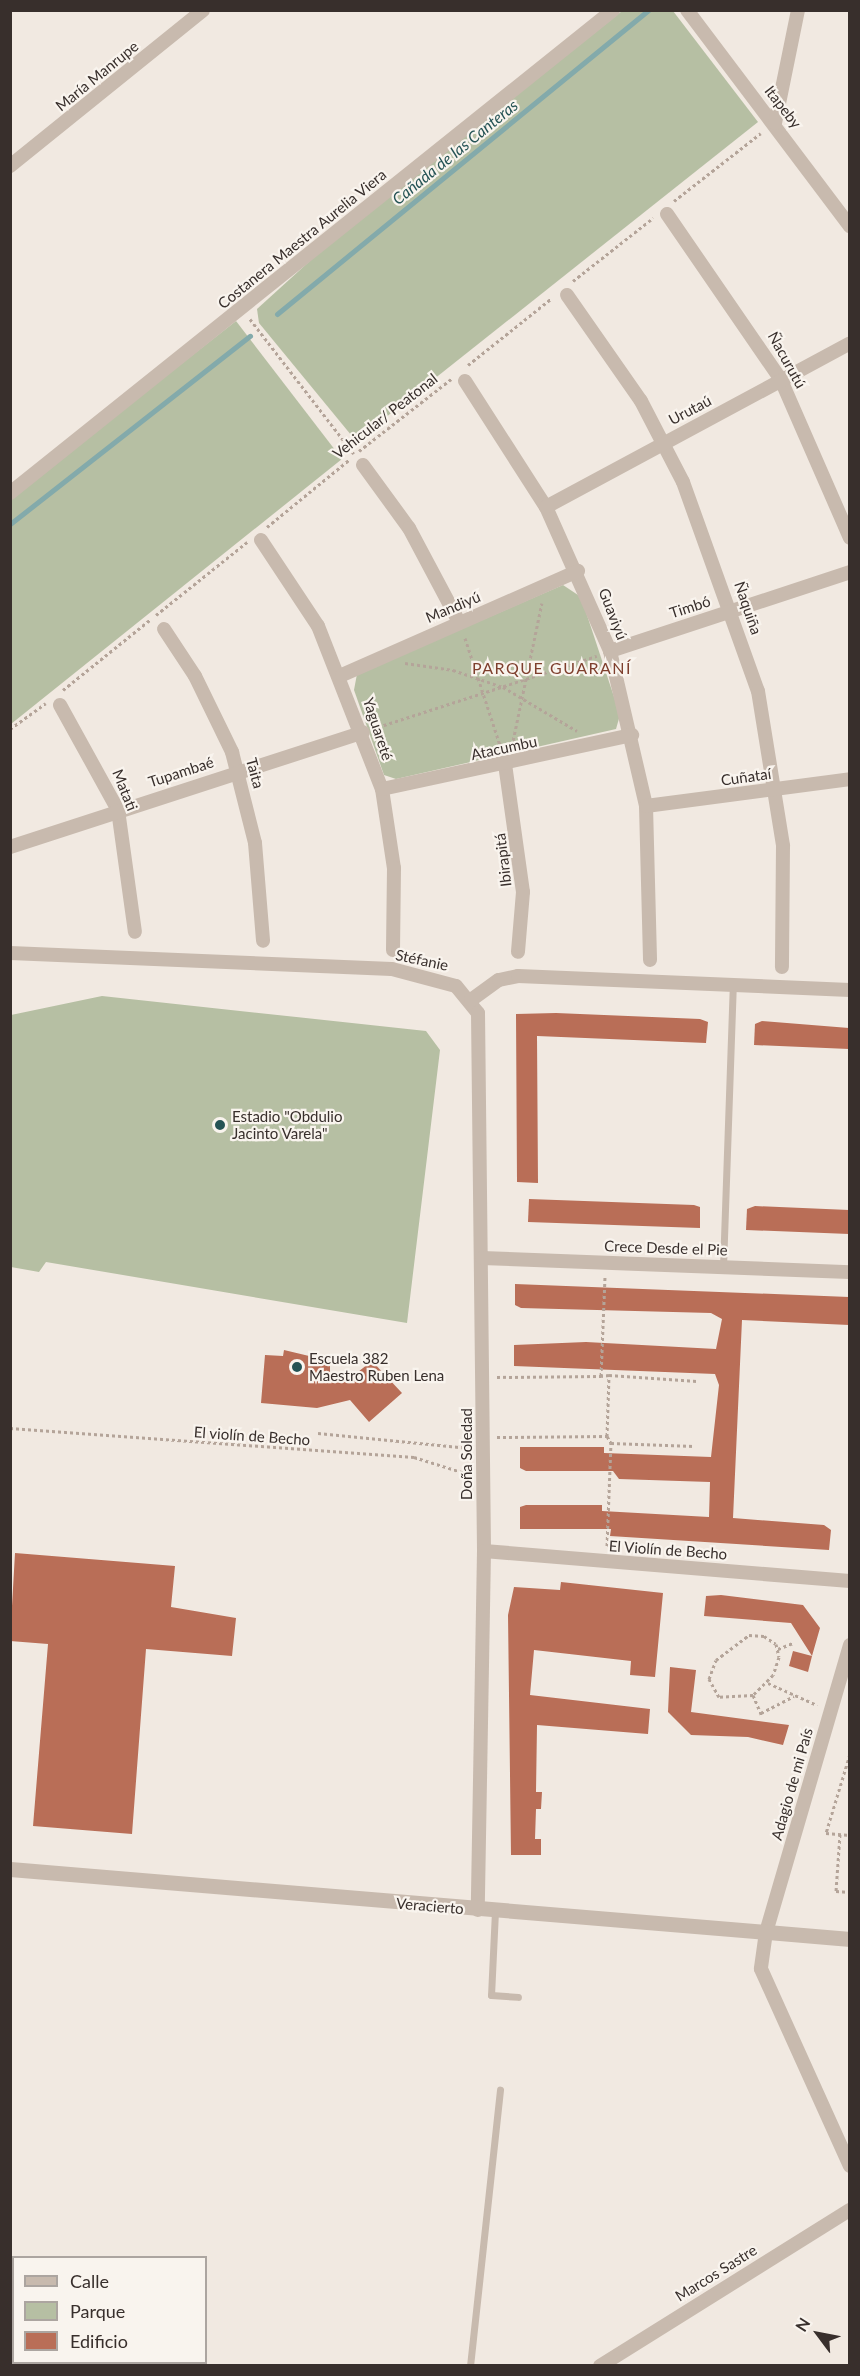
<!DOCTYPE html>
<meta charset="utf-8">
<style>
body{margin:0}
#map{position:relative;width:860px;height:2376px;overflow:hidden;background:#f1e9e1;font-family:Lato,sans-serif}
div>[style]{position:absolute}
.green>*{inset:0;background:#b6bfa3}
.stream>*{height:5px;margin:-2.5px;padding:0 2.5px;transform-origin:2.5px;border-radius:2.5px;background:#83aaab}
.building>*{inset:0;background:#b96e57}
.path>*{height:3px;margin-top:-1.5px;transform-origin:0;background:repeating-linear-gradient(90deg,#b4a499 0 3px,transparent 0 6px)}
.service>*{height:7px;margin:-3.5px;padding:0 3.5px;transform-origin:3.5px;border-radius:3.5px;background:#c8baae}
.minor>*{height:14px;margin:-7px;padding:0 7px;transform-origin:7px;border-radius:7px;background:#c8baae}
.tertiary>*{height:15px;margin:-7.5px;padding:0 7.5px;transform-origin:7.5px;border-radius:7.5px;background:#c8baae}
.dots>*{width:16px;height:16px;translate:-50% -50%;box-sizing:border-box;border:3px solid #f9f4ee;border-radius:50%}
span{translate:-50% -50%;white-space:nowrap;text-align:center;line-height:1.15;-webkit-text-stroke:4.5px #f9f4ee;paint-order:stroke}
.street-label{font-size:15px;color:#382f2c}
.poi-label{font-size:15px;color:#382f2c}
.left{translate:0 -50%;text-align:left}
.water-label{font-size:16px;color:#255355;font-style:italic}
.neighbourhood-label{font-size:16px;color:#7e3f2d;letter-spacing:1.5px}
.frame{position:absolute;inset:0;border:12px solid #382f2c;pointer-events:none}
.legend{position:absolute;left:12px;top:2256px;width:195px;height:108px;box-sizing:border-box;background:#f9f4ee;border:2px solid #aca5a0;margin:0;padding:8px 10px;list-style:none;font-size:18px;color:#382f2c}
.legend li{display:flex;align-items:center;gap:12px;height:30px}
.legend b{width:30px;border:2px solid #aca5a0}
.north{position:absolute;left:788px;top:2304px;width:60px;height:60px;-webkit-text-stroke:4px #f9f4ee;paint-order:stroke;rotate:302deg;font-size:16px;font-weight:700;line-height:24px;text-align:center;color:#382f2c}
.north::after{content:'';display:block;margin:auto;width:21px;height:27px;background:#382f2c;clip-path:polygon(50% 0,100% 100%,50% 72%,0 100%)}
</style>
<div id="map">
<div class="green">
<i style="clip-path:polygon(622px 11px,673px 11px,758px 122px,356px 441px,259px 323px,257px 309px,323px 249px)"></i>
<i style="clip-path:polygon(236px 321px,342px 459px,11px 724px,11px 497px)"></i>
<i style="clip-path:polygon(563px 585px,581px 597px,620px 715px,616px 729px,396px 779px,384px 775px,354px 690px,357px 674px)"></i>
<i style="clip-path:polygon(102px 996px,426px 1031px,440px 1050px,407px 1323px,46px 1262px,39px 1272px,11px 1267px,11px 1015px)"></i>
</div>
<div class="stream">
<i style="left:277px;top:314px;width:480px;rotate:-39.3deg"></i>
<i style="left:10px;top:524px;width:305px;rotate:-38.1deg"></i>
</div>
<div class="building">
<i style="clip-path:polygon(556px 1013px,700px 1019px,708px 1022px,706px 1043px,537px 1036px,538px 1183px,517px 1182px,516px 1014px)"></i>
<i style="clip-path:polygon(762px 1021px,849px 1028px,849px 1049px,754px 1045px,755px 1024px)"></i>
<i style="clip-path:polygon(529px 1199px,694px 1205px,700px 1207px,700px 1228px,528px 1222px)"></i>
<i style="clip-path:polygon(755px 1206px,849px 1210px,849px 1234px,746px 1230px,747px 1209px)"></i>
<i style="clip-path:polygon(515px 1284px,849px 1297px,849px 1325px,742px 1320px,733px 1518px,824px 1525px,831px 1530px,829px 1550px,610px 1536px,611px 1529px,520px 1529px,520px 1507px,526px 1505px,602px 1505px,602px 1511px,709px 1517px,710px 1482px,619px 1479px,613px 1471px,526px 1471px,520px 1468px,520px 1447px,604px 1447px,604px 1453px,711px 1457px,719px 1385px,715px 1374px,514px 1366px,514px 1345px,586px 1342px,716px 1349px,722px 1319px,711px 1313px,521px 1308px,515px 1305px)"></i>
<i style="clip-path:polygon(284px 1350px,330px 1361px,330px 1373px,354px 1375px,372px 1361px,402px 1393px,369px 1422px,350px 1400px,317px 1408px,261px 1403px,265px 1355px,283px 1356px)"></i>
<i style="clip-path:polygon(15px 1553px,175px 1566px,171px 1607px,236px 1618px,232px 1656px,146px 1649px,132px 1834px,33px 1826px,48px 1644px,10px 1641px)"></i>
<i style="clip-path:polygon(561px 1582px,663px 1593px,655px 1677px,630px 1675px,631px 1661px,534px 1650px,530px 1695px,650px 1709px,648px 1734px,537px 1725px,536px 1792px,542px 1792px,541px 1809px,536px 1809px,535px 1839px,541px 1839px,541px 1855px,511px 1855px,508px 1615px,514px 1587px,560px 1590px)"></i>
<i style="clip-path:polygon(721px 1595px,803px 1605px,820px 1628px,812px 1656px,791px 1623px,704px 1616px,706px 1596px)"></i>
<i style="clip-path:polygon(793px 1651px,812px 1656px,808px 1672px,789px 1666px)"></i>
<i style="clip-path:polygon(670px 1667px,696px 1670px,691px 1712px,789px 1725px,783px 1745px,748px 1737px,691px 1735px,668px 1712px)"></i>
</div>
<div class="path">
<i style="left:674px;top:201px;width:110px;rotate:-38deg"></i>
<i style="left:573px;top:281px;width:102px;rotate:-38.2deg"></i>
<i style="left:250px;top:319px;width:170px;rotate:52.4deg"></i>
<i style="left:468px;top:365px;width:107px;rotate:-38.6deg"></i>
<i style="left:359px;top:451px;width:117px;rotate:-38deg"></i>
<i style="left:267px;top:527px;width:107px;rotate:-39.3deg"></i>
<i style="left:156px;top:615px;width:117px;rotate:-38.7deg"></i>
<i style="left:465px;top:638px;width:116px;rotate:71.9deg"></i>
<i style="left:405px;top:663px;width:49px;rotate:8.3deg"></i>
<i style="left:453px;top:670px;width:53px;rotate:18.8deg"></i>
<i style="left:503px;top:687px;width:86px;rotate:30.7deg"></i>
<i style="left:63px;top:690px;width:113px;rotate:-38.9deg"></i>
<i style="left:378px;top:727px;width:230px;rotate:-18deg"></i>
<i style="left:10px;top:729px;width:44px;rotate:-35.8deg"></i>
<i style="left:512px;top:746px;width:146px;rotate:-78.2deg"></i>
<i style="left:609px;top:1375px;width:88px;rotate:3.9deg"></i>
<i style="left:497px;top:1377px;width:104px;rotate:-0.6deg"></i>
<i style="left:601px;top:1376px;width:100px;rotate:-87.7deg"></i>
<i style="left:10px;top:1428px;width:405px;rotate:4.1deg"></i>
<i style="left:414px;top:1457px;width:57px;rotate:17.5deg"></i>
<i style="left:318px;top:1433px;width:152px;rotate:5.7deg"></i>
<i style="left:607px;top:1436px;width:8px;rotate:60deg"></i>
<i style="left:611px;top:1443px;width:83px;rotate:2.1deg"></i>
<i style="left:497px;top:1437px;width:110px;rotate:-0.5deg"></i>
<i style="left:607px;top:1436px;width:61px;rotate:-88.1deg"></i>
<i style="left:609px;top:1375px;width:8px;rotate:173deg"></i>
<i style="left:607px;top:1546px;width:103px;rotate:-87.8deg"></i>
<i style="left:749px;top:1635px;width:15px;rotate:4deg"></i>
<i style="left:764px;top:1636px;width:14px;rotate:34deg"></i>
<i style="left:776px;top:1644px;width:13px;rotate:77deg"></i>
<i style="left:779px;top:1657px;width:19px;rotate:108deg"></i>
<i style="left:773px;top:1675px;width:28px;rotate:135deg"></i>
<i style="left:753px;top:1695px;width:34px;rotate:177deg"></i>
<i style="left:719px;top:1697px;width:21px;rotate:-119deg"></i>
<i style="left:709px;top:1679px;width:20px;rotate:-70deg"></i>
<i style="left:716px;top:1660px;width:41px;rotate:-37.1deg"></i>
<i style="left:778px;top:1649px;width:16px;rotate:-22deg"></i>
<i style="left:768px;top:1683px;width:54px;rotate:24.2deg"></i>
<i style="left:753px;top:1695px;width:23px;rotate:67deg"></i>
<i style="left:761px;top:1713px;width:37px;rotate:-27deg"></i>
<i style="left:850px;top:1754px;width:83px;rotate:106.9deg"></i>
<i style="left:826px;top:1833px;width:24px;rotate:5deg"></i>
<i style="left:840px;top:1834px;width:57px;rotate:94deg"></i>
<i style="left:836px;top:1891px;width:14px;rotate:4deg"></i>
</div>
<div class="service">
<i style="left:723px;top:1267px;width:283px;rotate:-88deg"></i>
<i style="left:495px;top:1911px;width:84px;rotate:92.7deg"></i>
<i style="left:491px;top:1995px;width:27px;rotate:4deg"></i>
<i style="left:470px;top:2366px;width:278px;rotate:-83.8deg"></i>
</div>
<div class="minor">
<i style="left:687px;top:10px;width:271px;rotate:53deg"></i>
<i style="left:775px;top:123px;width:115px;rotate:-78.5deg"></i>
<i style="left:10px;top:166px;width:248px;rotate:-38.9deg"></i>
<i style="left:667px;top:214px;width:201px;rotate:55.5deg"></i>
<i style="left:781px;top:380px;width:172px;rotate:66.4deg"></i>
<i style="left:567px;top:295px;width:129px;rotate:55.1deg"></i>
<i style="left:641px;top:401px;width:91px;rotate:62.6deg"></i>
<i style="left:683px;top:482px;width:222px;rotate:70.3deg"></i>
<i style="left:758px;top:691px;width:157px;rotate:80.8deg"></i>
<i style="left:783px;top:846px;width:121px;rotate:90.5deg"></i>
<i style="left:465px;top:381px;width:150px;rotate:57.3deg"></i>
<i style="left:546px;top:507px;width:158px;rotate:66deg"></i>
<i style="left:610px;top:651px;width:159px;rotate:76.9deg"></i>
<i style="left:646px;top:806px;width:154px;rotate:88.5deg"></i>
<i style="left:363px;top:465px;width:78px;rotate:53.9deg"></i>
<i style="left:409px;top:528px;width:106px;rotate:62deg"></i>
<i style="left:10px;top:493px;width:773px;rotate:-38.69deg"></i>
<i style="left:546px;top:507px;width:345px;rotate:-28.3deg"></i>
<i style="left:261px;top:540px;width:103px;rotate:56.5deg"></i>
<i style="left:318px;top:626px;width:175px;rotate:68.6deg"></i>
<i style="left:382px;top:789px;width:80px;rotate:81.4deg"></i>
<i style="left:394px;top:868px;width:82px;rotate:90.7deg"></i>
<i style="left:164px;top:629px;width:56px;rotate:56.6deg"></i>
<i style="left:195px;top:676px;width:85px;rotate:64deg"></i>
<i style="left:232px;top:752px;width:94px;rotate:75.8deg"></i>
<i style="left:255px;top:843px;width:98px;rotate:85.3deg"></i>
<i style="left:610px;top:651px;width:253px;rotate:-18.2deg"></i>
<i style="left:342px;top:675px;width:258px;rotate:-23.8deg"></i>
<i style="left:60px;top:705px;width:120px;rotate:61.1deg"></i>
<i style="left:118px;top:810px;width:123px;rotate:82.1deg"></i>
<i style="left:505px;top:764px;width:129px;rotate:82deg"></i>
<i style="left:523px;top:892px;width:60px;rotate:94.8deg"></i>
<i style="left:382px;top:789px;width:256px;rotate:-12.2deg"></i>
<i style="left:646px;top:806px;width:206px;rotate:-7.5deg"></i>
<i style="left:10px;top:847px;width:371px;rotate:-18deg"></i>
<i style="left:10px;top:953px;width:382px;rotate:2.4deg"></i>
<i style="left:392px;top:969px;width:66px;rotate:14.9deg"></i>
<i style="left:456px;top:986px;width:35px;rotate:51deg"></i>
<i style="left:478px;top:1013px;width:538px;rotate:89.36deg"></i>
<i style="left:484px;top:1551px;width:359px;rotate:91deg"></i>
<i style="left:471px;top:1000px;width:34px;rotate:-36deg"></i>
<i style="left:499px;top:980px;width:19px;rotate:-12deg"></i>
<i style="left:518px;top:976px;width:332px;rotate:2.4deg"></i>
<i style="left:482px;top:1258px;width:368px;rotate:2.2deg"></i>
<i style="left:484px;top:1551px;width:367px;rotate:4.7deg"></i>
<i style="left:850px;top:1645px;width:299px;rotate:106.3deg"></i>
<i style="left:766px;top:1932px;width:37px;rotate:98deg"></i>
<i style="left:761px;top:1969px;width:216px;rotate:65.7deg"></i>
<i style="left:600px;top:2366px;width:295px;rotate:-32deg"></i>
</div>
<div class="tertiary">
<i style="left:10px;top:1869px;width:843px;rotate:4.76deg"></i>
</div>
<div class="dots">
<i style="left:220px;top:1125px;background:#255355"></i>
<i style="left:297px;top:1367px;background:#255355"></i>
</div>
<div class="street-label">
<span style="left:97px;top:76px;rotate:-39deg">María Manrupe</span>
<span style="left:783px;top:107px;rotate:52deg">Itapeby</span>
<span style="left:302px;top:239px;rotate:-39deg">Costanera Maestra Aurelia Viera</span>
<span style="left:787px;top:360px;rotate:61deg">Ñacurutú</span>
<span style="left:690px;top:410px;rotate:-28deg">Urutaú</span>
<span style="left:385px;top:416px;rotate:-38deg">Vehicular/ Peatonal</span>
<span style="left:453px;top:607px;rotate:-23deg">Mandiyú</span>
<span style="left:690px;top:607px;rotate:-18deg">Timbó</span>
<span style="left:748px;top:608px;rotate:71deg">Ñaquiña</span>
<span style="left:613px;top:614px;rotate:69deg">Guaviyú</span>
<span style="left:378px;top:729px;rotate:72deg">Yaguareté</span>
<span style="left:504px;top:748px;rotate:-12deg">Atacumbu</span>
<span style="left:181px;top:772px;rotate:-18deg">Tupambaé</span>
<span style="left:255px;top:773px;rotate:75deg">Taita</span>
<span style="left:746px;top:777px;rotate:-8deg">Cuñataí</span>
<span style="left:125px;top:790px;rotate:68deg">Matati</span>
<span style="left:503px;top:860px;rotate:-97deg">Ibirapitá</span>
<span style="left:422px;top:960px;rotate:12deg">Stéfanie</span>
<span style="left:666px;top:1248px;rotate:2deg">Crece Desde el Pie</span>
<span style="left:252px;top:1436px;rotate:4deg">El violín de Becho</span>
<span style="left:467px;top:1454px;rotate:-90deg">Doña Soledad</span>
<span style="left:668px;top:1550px;rotate:4deg">El Violín de Becho</span>
<span style="left:792px;top:1784px;rotate:-74deg">Adagio de mi País</span>
<span style="left:430px;top:1906px;rotate:5deg">Veracierto</span>
<span style="left:716px;top:2273px;rotate:-32deg">Marcos Sastre</span>
</div>
<div class="poi-label">
<span class="left" style="left:232px;top:1125px">Estadio "Obdulio<br>Jacinto Varela"</span>
<span class="left" style="left:309px;top:1367px">Escuela 382<br>Maestro Ruben Lena</span>
</div>
<div class="water-label">
<span style="left:455px;top:152px;rotate:-39deg">Cañada de las Canteras</span>
</div>
<div class="neighbourhood-label">
<span style="left:552px;top:668px">PARQUE GUARANÍ</span>
</div>
<div class="frame"></div>
<ul class="legend">
<li><b style="height:8px;background:#c8baae"></b>Calle</li>
<li><b style="height:16px;background:#b6bfa3"></b>Parque</li>
<li><b style="height:16px;background:#b96e57"></b>Edificio</li>
</ul>
<div class="north">N</div>
</div>
